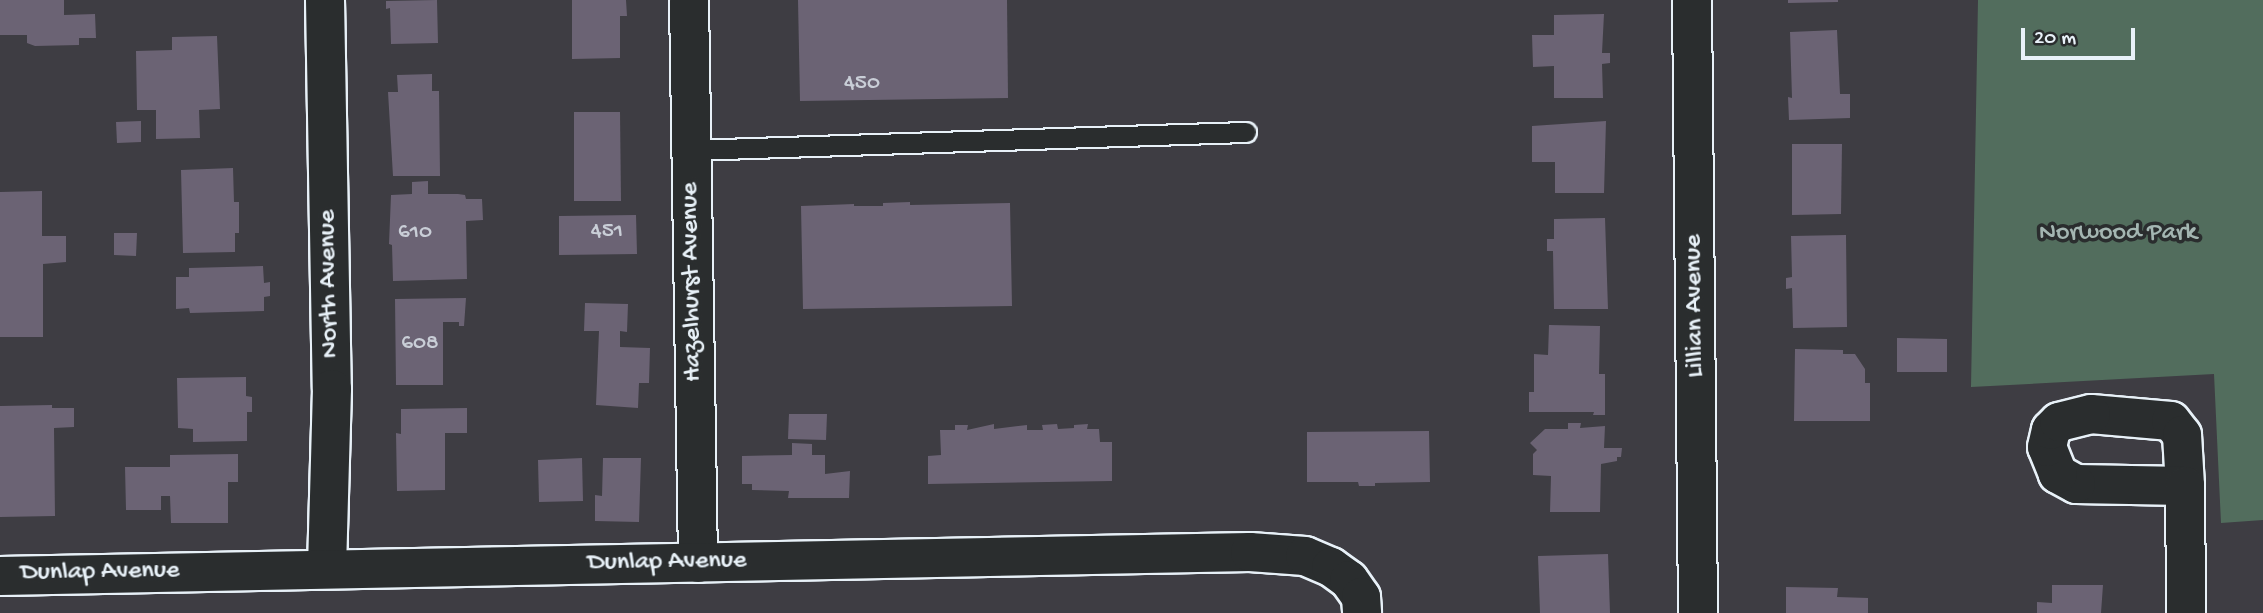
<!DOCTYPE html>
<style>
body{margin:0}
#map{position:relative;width:2263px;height:613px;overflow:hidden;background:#3e3d43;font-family:"Gochi Hand",sans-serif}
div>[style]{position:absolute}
.green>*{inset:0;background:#526d5d}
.building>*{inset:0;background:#6b6374}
.roads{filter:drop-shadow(2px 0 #e8f1f8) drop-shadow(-2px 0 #e8f1f8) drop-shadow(0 2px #e8f1f8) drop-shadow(0 -2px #e8f1f8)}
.lane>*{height:19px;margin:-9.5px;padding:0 9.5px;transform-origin:9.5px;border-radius:9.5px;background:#2a2d2e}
.street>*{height:38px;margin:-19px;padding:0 19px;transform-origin:19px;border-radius:19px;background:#2a2d2e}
span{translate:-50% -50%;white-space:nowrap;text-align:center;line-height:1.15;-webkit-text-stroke:7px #2a2d2e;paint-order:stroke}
.number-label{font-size:23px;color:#c9ced7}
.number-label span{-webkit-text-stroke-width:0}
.park-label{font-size:26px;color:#a4b6b2}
.street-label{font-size:26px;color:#e8f1f8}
.scale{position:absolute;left:2021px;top:28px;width:114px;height:32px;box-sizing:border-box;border:4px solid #e8f1f8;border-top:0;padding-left:9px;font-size:21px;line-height:24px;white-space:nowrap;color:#e8f1f8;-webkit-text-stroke:5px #2a2d2e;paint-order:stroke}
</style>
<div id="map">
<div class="green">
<i style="clip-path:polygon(1978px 0,2263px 0,2263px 520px,2221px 523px,2214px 374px,1971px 387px)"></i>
</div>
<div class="building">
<i style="clip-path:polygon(0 0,64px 0,64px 15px,95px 14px,96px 38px,79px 38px,79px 45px,35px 46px,27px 43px,27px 35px,0 35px)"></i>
<i style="clip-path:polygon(437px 0,438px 43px,391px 44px,390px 8px,386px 9px,386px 1px)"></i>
<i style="clip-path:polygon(572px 0,626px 0,627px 16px,620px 16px,620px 58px,572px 59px)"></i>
<i style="clip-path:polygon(798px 0,1007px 0,1008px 98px,800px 101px)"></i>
<i style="clip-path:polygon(1788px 0,1838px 0,1838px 2px,1788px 3px)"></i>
<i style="clip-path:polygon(1604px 14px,1602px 53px,1610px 53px,1610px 63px,1602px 64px,1603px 98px,1554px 98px,1554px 66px,1533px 67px,1532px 35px,1554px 35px,1554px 15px)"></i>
<i style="clip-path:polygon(1837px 30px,1840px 94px,1850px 94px,1850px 118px,1789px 120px,1788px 97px,1792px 98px,1790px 32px)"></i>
<i style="clip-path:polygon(217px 36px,220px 109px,199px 110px,200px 138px,156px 139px,156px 110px,137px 110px,136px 51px,172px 50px,172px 37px)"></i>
<i style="clip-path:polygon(432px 74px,432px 91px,439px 91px,440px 176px,393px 176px,388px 92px,398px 92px,397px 75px)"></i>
<i style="clip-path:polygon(574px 112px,620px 112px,621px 201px,574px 201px)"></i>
<i style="clip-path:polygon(141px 121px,141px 142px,117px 143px,116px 122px)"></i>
<i style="clip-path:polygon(1606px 121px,1604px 193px,1555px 193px,1555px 162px,1532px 162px,1532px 126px)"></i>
<i style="clip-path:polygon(1792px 144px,1842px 144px,1841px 214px,1792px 215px)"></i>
<i style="clip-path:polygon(233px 168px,234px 202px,239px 202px,239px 233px,235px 233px,235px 252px,183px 253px,181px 170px)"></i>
<i style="clip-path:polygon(428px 181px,428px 194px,458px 194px,465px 195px,466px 199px,482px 199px,483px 220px,466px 221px,467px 279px,393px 281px,392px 245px,389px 244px,391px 195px,412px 194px,412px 182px)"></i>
<i style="clip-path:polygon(42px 191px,42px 236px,66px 236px,66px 262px,43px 264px,43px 337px,0 337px,0 192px)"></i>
<i style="clip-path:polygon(910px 202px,910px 205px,1010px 203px,1012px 306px,803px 309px,801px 206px,854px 204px,854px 206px,883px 206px,883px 203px)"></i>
<i style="clip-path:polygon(636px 215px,637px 254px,559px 255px,559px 216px)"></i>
<i style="clip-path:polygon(1605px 218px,1608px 309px,1554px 309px,1553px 251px,1547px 251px,1547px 239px,1554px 239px,1554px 219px)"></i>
<i style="clip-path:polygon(114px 233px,137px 233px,136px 256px,114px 255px)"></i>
<i style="clip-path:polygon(1846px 235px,1847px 327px,1793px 328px,1792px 288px,1786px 289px,1786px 278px,1792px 277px,1791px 236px)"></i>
<i style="clip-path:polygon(263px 266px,264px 283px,270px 282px,270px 296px,264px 297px,264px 311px,190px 313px,189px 308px,176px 309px,176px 277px,189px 277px,189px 268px)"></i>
<i style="clip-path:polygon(466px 298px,464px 326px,459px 326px,459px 322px,443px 322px,443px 385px,396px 385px,395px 299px)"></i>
<i style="clip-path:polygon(585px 303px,628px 304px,627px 332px,620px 331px,620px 347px,650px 348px,649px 383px,639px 383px,638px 408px,596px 405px,599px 331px,584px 331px)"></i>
<i style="clip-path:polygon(1549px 325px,1600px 326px,1599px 374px,1605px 374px,1605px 415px,1593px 415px,1594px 412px,1529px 412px,1529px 392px,1534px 392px,1534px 354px,1548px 355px)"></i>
<i style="clip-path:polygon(1897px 338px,1947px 339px,1947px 372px,1897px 372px)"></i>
<i style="clip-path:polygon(1795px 349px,1843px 350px,1843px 354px,1855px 354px,1865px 369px,1865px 383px,1870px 383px,1870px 421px,1794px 421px)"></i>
<i style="clip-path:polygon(246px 377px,246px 396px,252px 397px,252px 412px,247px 412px,247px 441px,193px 442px,193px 429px,178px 428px,177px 378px)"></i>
<i style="clip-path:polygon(52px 405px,52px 408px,74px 408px,74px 427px,54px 428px,55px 516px,0 517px,0 406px)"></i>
<i style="clip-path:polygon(467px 408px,467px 433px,445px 433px,445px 490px,397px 491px,396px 433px,401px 434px,401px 409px)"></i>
<i style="clip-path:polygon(789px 414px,827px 414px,826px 440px,788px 439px)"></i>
<i style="clip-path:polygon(1568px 423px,1581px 423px,1580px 428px,1605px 426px,1604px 448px,1622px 448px,1621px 457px,1617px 457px,1617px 461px,1601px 464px,1600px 512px,1550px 512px,1551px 476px,1533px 475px,1533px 454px,1537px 450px,1530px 443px,1545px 429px,1568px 429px)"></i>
<i style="clip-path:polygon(994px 424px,994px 429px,1027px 425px,1027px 430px,1043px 430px,1042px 425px,1057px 424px,1058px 429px,1074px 428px,1074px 425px,1088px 424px,1087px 429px,1099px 429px,1100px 442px,1112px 442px,1112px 481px,928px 484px,928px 456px,941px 455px,940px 430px,955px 430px,955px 425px,968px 425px,967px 430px)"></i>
<i style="clip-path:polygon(1429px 431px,1430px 482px,1375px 483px,1375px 486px,1359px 486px,1358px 482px,1307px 482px,1307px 432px)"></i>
<i style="clip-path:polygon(792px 443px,812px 444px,812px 455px,825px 455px,825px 474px,850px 471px,849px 498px,788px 498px,789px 491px,752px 490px,752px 484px,742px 484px,742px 456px,792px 455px)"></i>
<i style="clip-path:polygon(238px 454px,238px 482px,228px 482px,228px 523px,171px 523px,170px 496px,161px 496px,161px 510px,126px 510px,125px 467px,170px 467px,170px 455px)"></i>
<i style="clip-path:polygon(582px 458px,583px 501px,539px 502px,538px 460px)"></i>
<i style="clip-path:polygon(603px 458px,641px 458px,639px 522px,595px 521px,595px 495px,602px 496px)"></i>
<i style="clip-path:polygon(1608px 554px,1610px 613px,1540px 613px,1538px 556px)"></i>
<i style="clip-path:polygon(2052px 585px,2103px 585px,2101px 613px,2037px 613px,2037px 602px,2052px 603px)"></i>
<i style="clip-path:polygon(1786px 587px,1838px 588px,1837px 597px,1868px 598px,1868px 613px,1786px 613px)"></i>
</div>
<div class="roads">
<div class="lane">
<i style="left:691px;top:150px;width:555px;rotate:-1.86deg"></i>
</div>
<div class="street">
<i style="left:325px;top:0;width:389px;rotate:89deg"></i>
<i style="left:332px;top:389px;width:178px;rotate:91.6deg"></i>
<i style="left:689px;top:0;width:563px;rotate:89.08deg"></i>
<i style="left:1692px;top:0;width:613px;rotate:89.44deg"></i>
<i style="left:2091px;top:414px;width:80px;rotate:5deg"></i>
<i style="left:2171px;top:421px;width:18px;rotate:52deg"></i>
<i style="left:2182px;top:435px;width:51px;rotate:86.6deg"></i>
<i style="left:2185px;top:486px;width:109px;rotate:-178.9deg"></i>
<i style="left:2076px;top:484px;width:21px;rotate:-151deg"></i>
<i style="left:2058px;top:474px;width:29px;rotate:-112deg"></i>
<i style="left:2047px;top:447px;width:17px;rotate:-77deg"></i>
<i style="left:2051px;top:430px;width:11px;rotate:-45deg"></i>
<i style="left:2059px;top:422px;width:33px;rotate:-14deg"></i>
<i style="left:2185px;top:486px;width:127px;rotate:89.5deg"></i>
<i style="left:0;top:576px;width:1250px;rotate:-1.1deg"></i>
<i style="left:1250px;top:552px;width:55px;rotate:4.2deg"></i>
<i style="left:1305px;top:556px;width:28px;rotate:23deg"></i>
<i style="left:1331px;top:567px;width:22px;rotate:36deg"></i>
<i style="left:1349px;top:580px;width:21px;rotate:55deg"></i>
<i style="left:1361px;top:597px;width:16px;rotate:86deg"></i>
</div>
</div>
<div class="number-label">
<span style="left:862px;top:84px">450</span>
<span style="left:607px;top:232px">451</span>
<span style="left:415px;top:233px">610</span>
<span style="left:420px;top:344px">608</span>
</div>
<div class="park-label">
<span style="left:2118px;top:234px">Norwood Park</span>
</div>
<div class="street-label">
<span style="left:693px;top:282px;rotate:-91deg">Hazelhurst Avenue</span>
<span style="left:330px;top:284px;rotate:-91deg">North Avenue</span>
<span style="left:1696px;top:306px;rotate:-91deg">Lillian Avenue</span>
<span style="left:667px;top:563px;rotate:-1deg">Dunlap Avenue</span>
<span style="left:100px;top:573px;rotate:-1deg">Dunlap Avenue</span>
</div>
<div class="scale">20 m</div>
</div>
